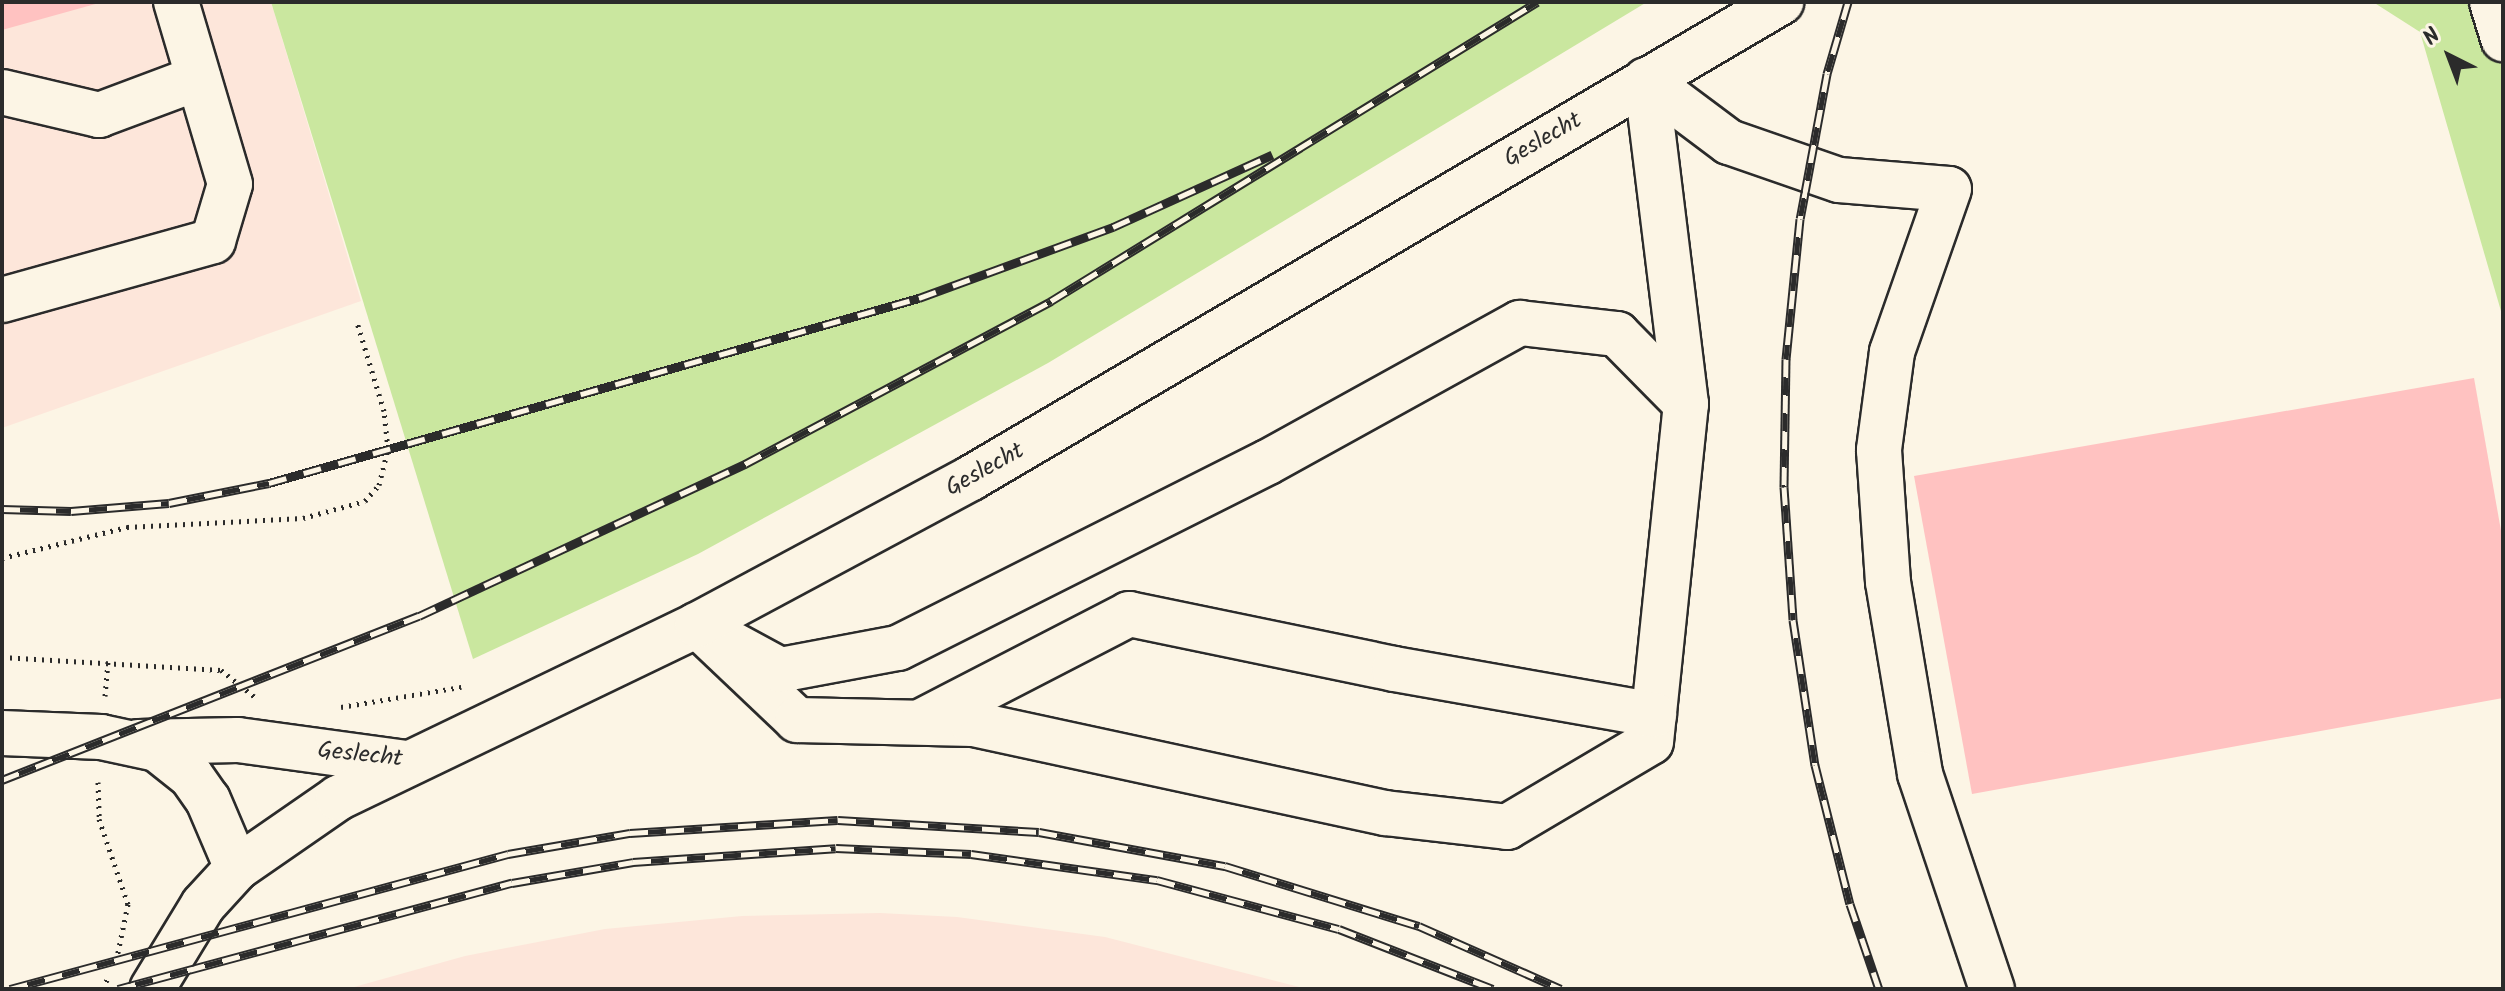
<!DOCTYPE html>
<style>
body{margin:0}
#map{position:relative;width:2505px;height:991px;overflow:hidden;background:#fcf5e5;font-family:Kalam,sans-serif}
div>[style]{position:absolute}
.built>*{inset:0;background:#fde6da}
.green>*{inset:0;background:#cae79f}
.building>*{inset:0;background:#ffc2c1}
.path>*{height:5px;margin-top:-2.5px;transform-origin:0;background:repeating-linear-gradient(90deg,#2b2b2b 0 2px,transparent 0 8px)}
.roads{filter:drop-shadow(2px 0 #2b2b2b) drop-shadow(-2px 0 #2b2b2b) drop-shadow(0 2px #2b2b2b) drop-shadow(0 -2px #2b2b2b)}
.minor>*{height:44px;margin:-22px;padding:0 22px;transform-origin:22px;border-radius:22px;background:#fcf5e5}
.rail>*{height:9px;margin-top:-4.5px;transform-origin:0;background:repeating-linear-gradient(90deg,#fcf5e5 0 18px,#2b2b2b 0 36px);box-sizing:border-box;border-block:2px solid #2b2b2b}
span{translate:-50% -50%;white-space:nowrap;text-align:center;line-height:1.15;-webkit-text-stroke:8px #fcf5e5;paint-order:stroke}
.street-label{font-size:24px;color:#2b2b2b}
.frame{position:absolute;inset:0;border:4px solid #2b2b2b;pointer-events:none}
.north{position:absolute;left:2409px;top:16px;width:80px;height:80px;-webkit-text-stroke:6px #fcf5e5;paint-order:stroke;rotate:318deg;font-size:22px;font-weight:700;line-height:32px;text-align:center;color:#2b2b2b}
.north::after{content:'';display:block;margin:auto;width:28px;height:36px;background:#2b2b2b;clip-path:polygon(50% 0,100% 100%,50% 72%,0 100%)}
</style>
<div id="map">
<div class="built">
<i style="clip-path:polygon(2px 2px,271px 2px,361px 301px,2px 428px)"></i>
<i style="clip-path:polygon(880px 913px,957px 917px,1105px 937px,1307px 989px,347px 989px,465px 956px,605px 929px,742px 916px)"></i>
</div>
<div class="green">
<i style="clip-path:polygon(271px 2px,1647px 2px,1048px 363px,698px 554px,473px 659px)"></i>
<i style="clip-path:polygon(2373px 2px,2503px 2px,2503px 318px,2420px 32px)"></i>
</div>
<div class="building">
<i style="clip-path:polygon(2px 2px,98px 2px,99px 3px,2px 30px)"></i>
<i style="clip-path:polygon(2474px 378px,2503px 542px,2503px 698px,1972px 794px,1914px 476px)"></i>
</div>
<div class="path">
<i style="left:2px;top:558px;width:129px;rotate:-13.9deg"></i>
<i style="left:127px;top:527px;width:176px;rotate:-2.9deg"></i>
<i style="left:303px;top:518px;width:64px;rotate:-15.3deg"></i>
<i style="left:365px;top:501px;width:21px;rotate:-49deg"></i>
<i style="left:379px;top:485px;width:37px;rotate:-76deg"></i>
<i style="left:388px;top:449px;width:38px;rotate:-96deg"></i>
<i style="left:384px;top:411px;width:93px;rotate:-106.9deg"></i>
<i style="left:2px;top:657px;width:219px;rotate:3.4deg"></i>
<i style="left:221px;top:670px;width:43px;rotate:38.5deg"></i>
<i style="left:105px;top:696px;width:35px;rotate:-85deg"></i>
<i style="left:341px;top:707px;width:122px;rotate:-9.5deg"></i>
<i style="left:98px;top:782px;width:37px;rotate:88deg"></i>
<i style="left:99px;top:819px;width:90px;rotate:71.2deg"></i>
<i style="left:128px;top:904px;width:54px;rotate:101.7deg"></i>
<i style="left:103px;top:989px;width:13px;rotate:-67deg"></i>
</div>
<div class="roads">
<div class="minor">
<i style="left:2492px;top:2px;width:39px;rotate:73deg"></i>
<i style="left:1646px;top:80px;width:104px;rotate:36.8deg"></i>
<i style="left:1729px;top:142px;width:116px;rotate:19.1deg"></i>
<i style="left:1839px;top:180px;width:110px;rotate:4.7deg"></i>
<i style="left:1949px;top:189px;width:173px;rotate:109.3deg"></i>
<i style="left:1892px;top:352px;width:99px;rotate:97.6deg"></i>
<i style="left:1879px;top:450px;width:132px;rotate:86.1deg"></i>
<i style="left:1888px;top:582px;width:195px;rotate:80.5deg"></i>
<i style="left:1920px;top:774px;width:227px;rotate:71.5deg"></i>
<i style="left:2px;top:92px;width:100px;rotate:13.3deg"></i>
<i style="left:99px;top:115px;width:106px;rotate:-20.5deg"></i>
<i style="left:2px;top:300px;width:219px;rotate:-15.6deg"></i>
<i style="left:213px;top:241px;width:59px;rotate:-73.4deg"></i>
<i style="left:230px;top:184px;width:190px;rotate:-106.5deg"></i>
<i style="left:697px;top:625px;width:138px;rotate:43.5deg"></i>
<i style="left:797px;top:720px;width:176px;rotate:1.3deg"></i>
<i style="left:973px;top:724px;width:422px;rotate:12.2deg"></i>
<i style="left:1385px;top:813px;width:123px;rotate:6.5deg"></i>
<i style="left:1507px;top:827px;width:167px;rotate:-30.6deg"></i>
<i style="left:1651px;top:742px;width:340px;rotate:-84.1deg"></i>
<i style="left:1686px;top:404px;width:326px;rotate:-97deg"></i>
<i style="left:734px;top:645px;width:52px;rotate:28.5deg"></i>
<i style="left:780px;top:670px;width:120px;rotate:-10.6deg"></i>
<i style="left:898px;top:648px;width:414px;rotate:-26.7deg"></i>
<i style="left:1268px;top:462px;width:288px;rotate:-28.9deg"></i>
<i style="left:1520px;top:323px;width:98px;rotate:6.5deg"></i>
<i style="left:1617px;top:334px;width:98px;rotate:45.4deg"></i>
<i style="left:924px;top:720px;width:231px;rotate:-27.3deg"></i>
<i style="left:1129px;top:614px;width:271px;rotate:11.7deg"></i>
<i style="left:1394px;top:669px;width:264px;rotate:10deg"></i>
<i style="left:2px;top:733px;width:99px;rotate:2.3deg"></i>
<i style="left:101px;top:737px;width:57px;rotate:12.1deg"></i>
<i style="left:157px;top:749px;width:43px;rotate:38.5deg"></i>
<i style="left:191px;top:776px;width:29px;rotate:55deg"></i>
<i style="left:208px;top:800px;width:74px;rotate:66.9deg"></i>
<i style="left:138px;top:742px;width:100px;rotate:-1.1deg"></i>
<i style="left:238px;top:740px;width:170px;rotate:7.8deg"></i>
<i style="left:152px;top:989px;width:98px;rotate:-58.7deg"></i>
<i style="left:203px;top:905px;width:50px;rotate:-47.4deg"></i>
<i style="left:237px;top:868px;width:123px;rotate:-34.7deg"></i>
<i style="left:338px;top:798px;width:399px;rotate:-25.7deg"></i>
<i style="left:697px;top:625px;width:311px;rotate:-28.2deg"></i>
<i style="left:971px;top:478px;width:940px;rotate:-30.44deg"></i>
</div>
</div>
<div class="rail">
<i style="left:1848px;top:2px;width:75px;rotate:106.3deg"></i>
<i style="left:1827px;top:74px;width:147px;rotate:100.5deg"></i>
<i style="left:1800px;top:219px;width:141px;rotate:95.7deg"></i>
<i style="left:1786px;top:359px;width:128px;rotate:90.9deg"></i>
<i style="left:1784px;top:487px;width:133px;rotate:86.1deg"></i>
<i style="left:1793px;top:620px;width:147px;rotate:81.4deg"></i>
<i style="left:1815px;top:765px;width:143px;rotate:75.9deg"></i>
<i style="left:1850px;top:904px;width:90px;rotate:71.2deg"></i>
<i style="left:2px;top:509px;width:69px;rotate:1.7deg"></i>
<i style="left:71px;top:511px;width:98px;rotate:-4.7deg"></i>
<i style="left:169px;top:503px;width:102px;rotate:-11.3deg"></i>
<i style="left:269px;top:483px;width:676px;rotate:-15.89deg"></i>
<i style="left:919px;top:298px;width:207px;rotate:-20.1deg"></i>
<i style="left:1113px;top:227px;width:175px;rotate:-24.4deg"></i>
<i style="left:2px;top:780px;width:448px;rotate:-21.5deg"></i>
<i style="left:419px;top:616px;width:360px;rotate:-25deg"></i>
<i style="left:745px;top:464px;width:347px;rotate:-28deg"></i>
<i style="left:1051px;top:301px;width:571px;rotate:-31.6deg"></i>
<i style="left:10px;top:989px;width:516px;rotate:-15.17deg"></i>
<i style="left:508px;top:854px;width:124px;rotate:-9.8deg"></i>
<i style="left:630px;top:833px;width:208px;rotate:-3.6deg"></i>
<i style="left:838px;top:820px;width:201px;rotate:3.4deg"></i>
<i style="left:1039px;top:832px;width:189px;rotate:10.4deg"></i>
<i style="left:1225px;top:866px;width:203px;rotate:17.2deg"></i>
<i style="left:1419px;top:926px;width:155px;rotate:23.9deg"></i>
<i style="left:118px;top:989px;width:408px;rotate:-15.1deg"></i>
<i style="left:512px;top:883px;width:123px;rotate:-9.8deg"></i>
<i style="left:633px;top:862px;width:203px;rotate:-3.9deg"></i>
<i style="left:836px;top:848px;width:135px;rotate:2.5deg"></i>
<i style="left:971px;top:854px;width:188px;rotate:8deg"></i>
<i style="left:1157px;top:880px;width:188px;rotate:15.1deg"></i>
<i style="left:1339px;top:929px;width:165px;rotate:21.3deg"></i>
</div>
<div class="street-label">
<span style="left:1543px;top:140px;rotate:-30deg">Geslecht</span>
<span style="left:985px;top:470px;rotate:-29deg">Geslecht</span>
<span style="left:360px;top:755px;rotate:6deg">Geslecht</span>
</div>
<div class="frame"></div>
<div class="north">N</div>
</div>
